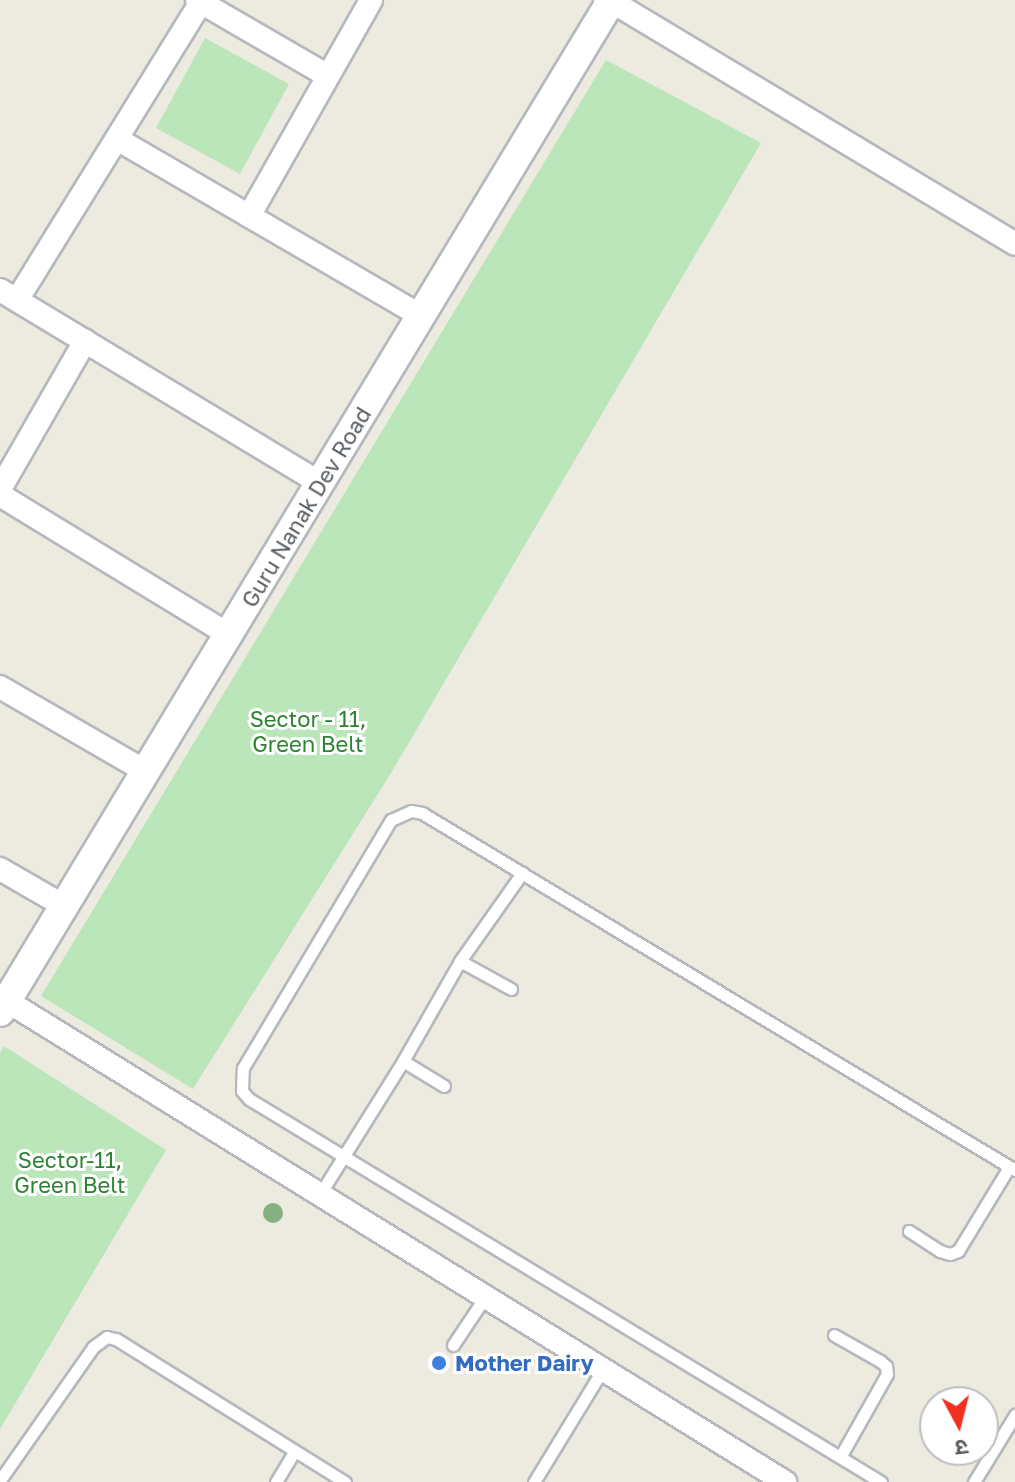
<!DOCTYPE html>
<meta charset="utf-8">
<style>
body{margin:0}
#map{position:relative;width:1015px;height:1482px;overflow:hidden;background:#edeadf;font-family:"Golos Text","Noto Sans Devanagari",sans-serif}
div>[style]{position:absolute}
.green>*{inset:0;background:#bae6ba}
.roads{filter:drop-shadow(2px 0 #b5b8bd) drop-shadow(-2px 0 #b5b8bd) drop-shadow(0 2px #b5b8bd) drop-shadow(0 -2px #b5b8bd)}
.service>*{height:11px;margin:-5.5px;padding:0 5.5px;transform-origin:5.5px;border-radius:5.5px;background:#fff}
.minor>*{height:22px;margin:-11px;padding:0 11px;transform-origin:11px;border-radius:11px;background:#fff}
.tertiary>*{height:28px;margin:-14px;padding:0 14px;transform-origin:14px;border-radius:14px;background:#fff}
.trees>*{width:20px;height:20px;margin:-10px;border-radius:50%;background:#84b180}
.dots>*{width:22px;height:22px;translate:-50% -50%;box-sizing:border-box;border:4px solid #fff;border-radius:50%}
span{translate:-50% -50%;white-space:nowrap;text-align:center;line-height:1.15;-webkit-text-stroke:6px #fff;paint-order:stroke}
.street-label{font-size:22px;color:#585d62}
.park-label{font-size:22px;color:#2e8332}
.shop-label{font-size:22px;color:#366cbe;font-weight:700}
.left{translate:0 -50%;text-align:left}
.north{position:absolute;left:919px;top:1386px;width:80px;height:80px;box-sizing:border-box;background:#fff;border:2px solid #bcbec0;border-radius:50%;rotate:173deg;font-size:22px;font-weight:700;line-height:32px;text-align:center;color:#585d62}
.north::after{content:'';display:block;margin:auto;width:28px;height:36px;background:#f22f20;clip-path:polygon(50% 0,100% 100%,50% 72%,0 100%)}
</style>
<div id="map">
<div class="green">
<i style="clip-path:polygon(205px 38px,289px 84px,240px 174px,156px 128px)"></i>
<i style="clip-path:polygon(606px 60px,761px 143px,391px 773px,193px 1089px,41px 996px)"></i>
<i style="clip-path:polygon(4px 1046px,166px 1150px,0 1429px,0 1053px)"></i>
</div>
<div class="roads">
<div class="service">
<i style="left:511px;top:989px;width:58px;rotate:-151.2deg"></i>
<i style="left:460px;top:961px;width:108px;rotate:-54.8deg"></i>
<i style="left:403px;top:1061px;width:115px;rotate:-60.3deg"></i>
<i style="left:320px;top:1194px;width:157px;rotate:-58deg"></i>
<i style="left:403px;top:1061px;width:48px;rotate:31.4deg"></i>
<i style="left:909px;top:1231px;width:37px;rotate:33deg"></i>
<i style="left:940px;top:1251px;width:10px;rotate:17deg"></i>
<i style="left:950px;top:1254px;width:9px;rotate:-21deg"></i>
<i style="left:958px;top:1251px;width:98px;rotate:-58.7deg"></i>
<i style="left:834px;top:1335px;width:53px;rotate:29.5deg"></i>
<i style="left:880px;top:1361px;width:8px;rotate:40deg"></i>
<i style="left:886px;top:1366px;width:8px;rotate:83deg"></i>
<i style="left:887px;top:1374px;width:95px;rotate:119.5deg"></i>
<i style="left:453px;top:1345px;width:58px;rotate:-56.3deg"></i>
<i style="left:0;top:1480px;width:162px;rotate:-55deg"></i>
<i style="left:93px;top:1347px;width:17px;rotate:-36deg"></i>
<i style="left:107px;top:1337px;width:9px;rotate:13deg"></i>
<i style="left:116px;top:1339px;width:270px;rotate:32deg"></i>
<i style="left:276px;top:1482px;width:35px;rotate:-59deg"></i>
<i style="left:534px;top:1482px;width:132px;rotate:-58.6deg"></i>
<i style="left:881px;top:1482px;width:739px;rotate:-148.78deg"></i>
<i style="left:249px;top:1099px;width:11px;rotate:-131deg"></i>
<i style="left:242px;top:1091px;width:23px;rotate:-88deg"></i>
<i style="left:243px;top:1068px;width:289px;rotate:-59.2deg"></i>
<i style="left:391px;top:820px;width:22px;rotate:-24deg"></i>
<i style="left:411px;top:811px;width:11px;rotate:10deg"></i>
<i style="left:422px;top:813px;width:692px;rotate:31.05deg"></i>
<i style="left:974px;top:1482px;width:79px;rotate:-58.5deg"></i>
</div>
<div class="minor">
<i style="left:197px;top:0;width:151px;rotate:30.1deg"></i>
<i style="left:611px;top:1px;width:471px;rotate:31deg"></i>
<i style="left:117px;top:139px;width:352px;rotate:30.2deg"></i>
<i style="left:249px;top:216px;width:248px;rotate:-60.5deg"></i>
<i style="left:0;top:290px;width:374px;rotate:31.1deg"></i>
<i style="left:17px;top:300px;width:350px;rotate:-58.3deg"></i>
<i style="left:0;top:489px;width:171px;rotate:-60.1deg"></i>
<i style="left:0;top:495px;width:267px;rotate:31.4deg"></i>
<i style="left:0;top:687px;width:168px;rotate:30.1deg"></i>
<i style="left:0;top:869px;width:74px;rotate:30deg"></i>
<i style="left:7px;top:1001px;width:915px;rotate:31.73deg"></i>
</div>
<div class="tertiary">
<i style="left:0;top:1012px;width:1181px;rotate:-58.85deg"></i>
<i style="left:611px;top:1px;width:3px;rotate:-162deg"></i>
</div>
</div>
<div class="trees">
<i style="left:273px;top:1213px"></i>
</div>
<div class="dots">
<i style="left:439px;top:1363px;background:#3f7fe0"></i>
</div>
<div class="street-label">
<span style="left:306px;top:507px;rotate:-59deg">Guru Nanak Dev Road</span>
</div>
<div class="park-label">
<span style="left:308px;top:731px">Sector - 11,<br>Green Belt</span>
<span style="left:70px;top:1172px">Sector-11,<br>Green Belt</span>
</div>
<div class="shop-label">
<span class="left" style="left:455px;top:1363px">Mother Dairy</span>
</div>
<div class="north">उ</div>
</div>
